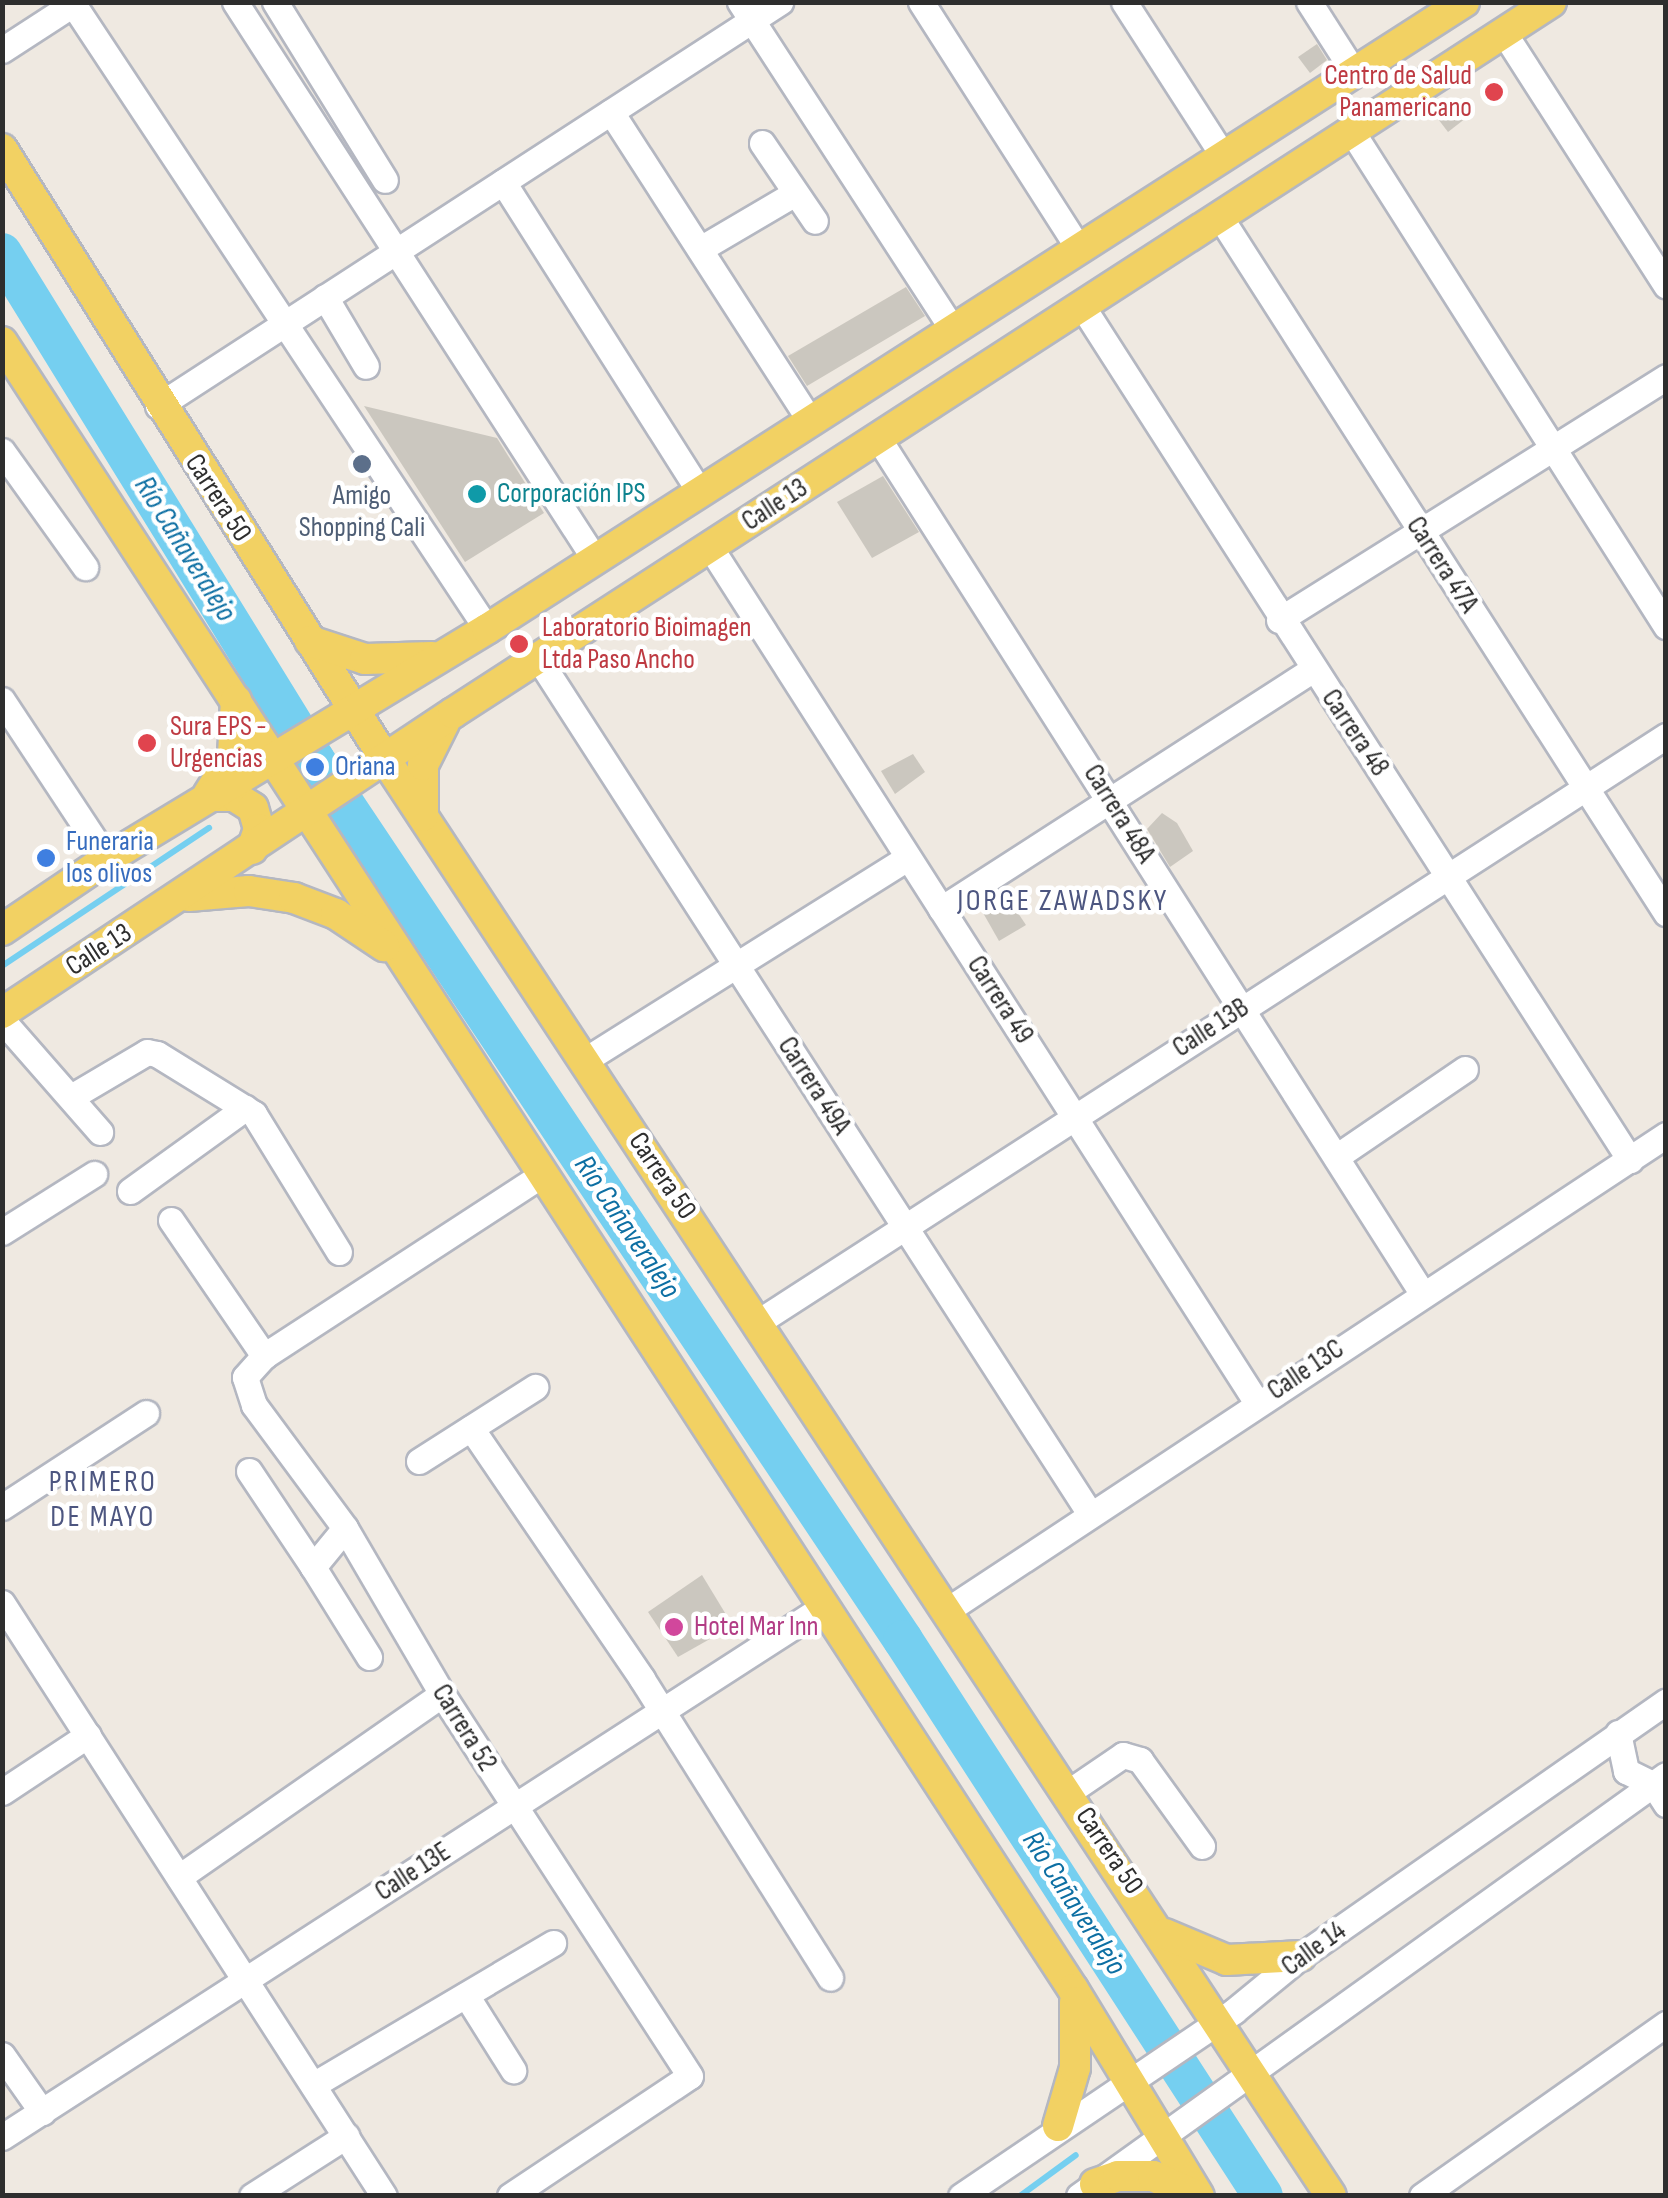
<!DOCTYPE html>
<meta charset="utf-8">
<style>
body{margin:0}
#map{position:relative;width:1668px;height:2198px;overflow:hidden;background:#efe9e1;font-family:"Sofia Sans Condensed",sans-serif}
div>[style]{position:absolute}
.stream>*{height:6px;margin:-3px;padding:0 3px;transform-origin:3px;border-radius:3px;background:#75cff0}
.river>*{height:40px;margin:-20px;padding:0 20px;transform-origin:20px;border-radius:20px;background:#75cff0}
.building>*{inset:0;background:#cbc7bf}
.roads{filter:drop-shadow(2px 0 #b4b7c1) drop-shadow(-2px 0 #b4b7c1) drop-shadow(0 2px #b4b7c1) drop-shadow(0 -2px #b4b7c1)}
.minor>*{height:25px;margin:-12.5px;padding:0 12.5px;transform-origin:12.5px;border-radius:12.5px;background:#fff}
.major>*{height:30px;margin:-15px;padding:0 15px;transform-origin:15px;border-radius:15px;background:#f2d163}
.dots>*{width:28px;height:28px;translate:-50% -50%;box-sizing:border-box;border:5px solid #fff;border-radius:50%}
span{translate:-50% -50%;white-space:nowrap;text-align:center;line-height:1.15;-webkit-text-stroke:9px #fff;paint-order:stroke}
.health-label{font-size:28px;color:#be3a42}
.right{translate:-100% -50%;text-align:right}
.left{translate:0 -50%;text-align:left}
.culture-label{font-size:28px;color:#0d838f}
.service-label{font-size:28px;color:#4e5e75}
.street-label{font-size:28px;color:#2e2e2e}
.shop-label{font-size:28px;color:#366cbe}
.hotel-label{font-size:28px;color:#b23c85}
.water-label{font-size:30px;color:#0d6fa3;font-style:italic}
.neighbourhood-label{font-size:30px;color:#4d5680;letter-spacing:2.5px}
.frame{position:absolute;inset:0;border:5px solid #2e2e2e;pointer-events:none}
</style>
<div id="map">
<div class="stream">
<i style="left:2px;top:966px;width:249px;rotate:-33.7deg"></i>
<i style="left:1020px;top:2196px;width:69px;rotate:-36.2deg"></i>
</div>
<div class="river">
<i style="left:2px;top:253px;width:596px;rotate:58.31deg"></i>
<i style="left:315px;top:760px;width:1058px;rotate:56.25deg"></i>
<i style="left:903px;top:1640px;width:662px;rotate:57.08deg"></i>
</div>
<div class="building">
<i style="clip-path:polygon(1317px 44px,1327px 60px,1310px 73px,1298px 57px)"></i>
<i style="clip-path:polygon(1452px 101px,1466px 118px,1448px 132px,1435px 115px)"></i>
<i style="clip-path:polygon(906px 287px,925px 316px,807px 386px,788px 356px)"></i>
<i style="clip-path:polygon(364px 406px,497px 438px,544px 513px,465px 562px)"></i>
<i style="clip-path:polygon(883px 476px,919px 532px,872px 558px,837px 502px)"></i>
<i style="clip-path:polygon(913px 754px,925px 772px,895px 794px,881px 771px)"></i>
<i style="clip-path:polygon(1162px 813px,1177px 823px,1193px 851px,1170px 867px,1147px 829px)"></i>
<i style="clip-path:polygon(1002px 889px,1026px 925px,999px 941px,978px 904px)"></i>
<i style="clip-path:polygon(702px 1575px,733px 1626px,678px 1657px,648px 1612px)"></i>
</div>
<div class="roads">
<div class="minor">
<i style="left:235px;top:2px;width:662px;rotate:57.15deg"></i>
<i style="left:275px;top:2px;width:209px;rotate:58.3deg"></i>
<i style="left:740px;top:2px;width:391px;rotate:57deg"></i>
<i style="left:921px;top:2px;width:293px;rotate:57.4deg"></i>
<i style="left:1124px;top:2px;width:184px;rotate:57.2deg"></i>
<i style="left:1309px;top:2px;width:85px;rotate:57.4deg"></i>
<i style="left:73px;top:4px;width:750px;rotate:56.48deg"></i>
<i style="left:1504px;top:33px;width:300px;rotate:57.3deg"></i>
<i style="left:2px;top:50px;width:88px;rotate:-33deg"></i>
<i style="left:611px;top:112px;width:365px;rotate:57.2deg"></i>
<i style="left:1354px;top:135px;width:582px;rotate:57.57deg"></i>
<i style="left:762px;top:143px;width:94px;rotate:55.8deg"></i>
<i style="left:503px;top:182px;width:366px;rotate:57.6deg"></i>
<i style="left:1220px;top:217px;width:827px;rotate:57.35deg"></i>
<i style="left:700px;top:249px;width:110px;rotate:-30.5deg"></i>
<i style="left:325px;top:297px;width:80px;rotate:59.3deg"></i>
<i style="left:1082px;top:306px;width:1015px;rotate:57.31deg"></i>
<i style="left:158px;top:406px;width:742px;rotate:-33deg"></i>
<i style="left:878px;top:438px;width:1013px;rotate:57.53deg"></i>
<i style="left:2px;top:451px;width:143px;rotate:54.4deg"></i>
<i style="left:710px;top:547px;width:1016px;rotate:57.42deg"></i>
<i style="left:1279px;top:620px;width:457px;rotate:-32.1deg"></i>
<i style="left:538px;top:658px;width:1019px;rotate:57.18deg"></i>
<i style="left:2px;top:700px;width:191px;rotate:56.6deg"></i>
<i style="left:941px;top:909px;width:443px;rotate:-32.8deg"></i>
<i style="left:2px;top:1020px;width:149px;rotate:48.8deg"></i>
<i style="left:585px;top:1060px;width:381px;rotate:-32.1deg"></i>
<i style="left:71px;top:1097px;width:88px;rotate:-30.6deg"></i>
<i style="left:147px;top:1052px;width:10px;rotate:11deg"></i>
<i style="left:157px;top:1054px;width:114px;rotate:31.7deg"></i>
<i style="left:254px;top:1114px;width:162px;rotate:58.4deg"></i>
<i style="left:1336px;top:1157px;width:156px;rotate:-34.3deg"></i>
<i style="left:130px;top:1191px;width:142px;rotate:-35.8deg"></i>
<i style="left:171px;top:1220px;width:165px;rotate:55.6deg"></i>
<i style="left:2px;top:1232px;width:109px;rotate:-32.2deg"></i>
<i style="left:758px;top:1322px;width:1081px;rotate:-32.84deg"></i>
<i style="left:471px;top:1428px;width:304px;rotate:55.7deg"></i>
<i style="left:642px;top:1679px;width:353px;rotate:57.8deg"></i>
<i style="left:419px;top:1461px;width:138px;rotate:-32.5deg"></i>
<i style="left:249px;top:1471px;width:115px;rotate:56.3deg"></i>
<i style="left:313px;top:1567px;width:50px;rotate:-50.6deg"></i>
<i style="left:2px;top:1507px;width:172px;rotate:-33.1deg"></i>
<i style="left:313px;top:1567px;width:106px;rotate:58.1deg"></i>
<i style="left:2px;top:1603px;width:705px;rotate:57.21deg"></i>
<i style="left:949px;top:1609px;width:860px;rotate:-33.47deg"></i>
<i style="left:1618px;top:1733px;width:39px;rotate:78deg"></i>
<i style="left:1626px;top:1771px;width:30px;rotate:26deg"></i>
<i style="left:1653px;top:1784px;width:24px;rotate:57deg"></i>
<i style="left:1070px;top:1791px;width:64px;rotate:-34.2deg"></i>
<i style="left:1123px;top:1755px;width:18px;rotate:16deg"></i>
<i style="left:1140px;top:1760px;width:106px;rotate:54.2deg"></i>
<i style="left:2px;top:1792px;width:103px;rotate:-33.5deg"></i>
<i style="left:179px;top:1877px;width:320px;rotate:-34.8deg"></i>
<i style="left:466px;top:1995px;width:89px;rotate:57.9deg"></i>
<i style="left:2px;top:2055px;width:70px;rotate:54.9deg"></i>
<i style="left:313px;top:2085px;width:279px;rotate:-30.6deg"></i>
<i style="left:2px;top:2137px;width:977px;rotate:-32.84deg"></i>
<i style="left:252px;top:2196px;width:112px;rotate:-32.6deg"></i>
<i style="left:510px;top:2196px;width:216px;rotate:-33.7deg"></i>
<i style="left:690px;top:2076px;width:455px;rotate:-123deg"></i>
<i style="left:442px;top:1694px;width:192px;rotate:-120.3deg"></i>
<i style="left:345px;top:1528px;width:153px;rotate:-126.5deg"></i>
<i style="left:254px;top:1405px;width:29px;rotate:-108deg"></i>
<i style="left:245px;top:1377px;width:28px;rotate:-48deg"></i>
<i style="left:264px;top:1356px;width:332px;rotate:-33.1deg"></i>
<i style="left:961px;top:2196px;width:330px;rotate:-34.1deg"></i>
<i style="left:1234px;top:2011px;width:87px;rotate:-39.4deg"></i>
<i style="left:1301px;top:1956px;width:445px;rotate:-34.9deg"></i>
<i style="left:1079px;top:2196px;width:722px;rotate:-35.65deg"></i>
<i style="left:1422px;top:2196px;width:299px;rotate:-35.2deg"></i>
</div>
<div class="major">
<i style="left:2px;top:149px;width:720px;rotate:57.88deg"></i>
<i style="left:385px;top:759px;width:1720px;rotate:56.64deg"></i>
<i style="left:2px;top:342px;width:1965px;rotate:56.97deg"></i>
<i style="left:1073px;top:1989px;width:242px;rotate:58.7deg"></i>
<i style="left:310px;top:641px;width:58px;rotate:18.1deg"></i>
<i style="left:365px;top:659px;width:67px;rotate:-1.7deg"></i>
<i style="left:208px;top:795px;width:47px;rotate:-58deg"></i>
<i style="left:233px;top:755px;width:55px;rotate:-86.9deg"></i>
<i style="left:214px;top:796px;width:20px"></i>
<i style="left:234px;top:796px;width:22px;rotate:32deg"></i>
<i style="left:253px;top:808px;width:22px;rotate:74deg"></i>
<i style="left:259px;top:829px;width:21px;rotate:109deg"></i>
<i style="left:423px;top:816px;width:51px;rotate:-90deg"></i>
<i style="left:423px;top:765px;width:47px;rotate:-63.4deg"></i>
<i style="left:189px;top:896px;width:60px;rotate:-4.8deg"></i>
<i style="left:249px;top:891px;width:46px;rotate:8.8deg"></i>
<i style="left:294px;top:898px;width:45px;rotate:20.9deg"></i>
<i style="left:336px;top:914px;width:58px;rotate:33.7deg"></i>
<i style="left:2px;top:930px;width:127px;rotate:-34.1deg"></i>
<i style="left:107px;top:859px;width:444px;rotate:-31.2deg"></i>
<i style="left:487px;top:629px;width:1161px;rotate:-32.69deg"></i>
<i style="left:2px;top:1013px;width:542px;rotate:-33.63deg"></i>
<i style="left:453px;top:713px;width:1308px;rotate:-32.92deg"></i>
<i style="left:1165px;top:1934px;width:67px;rotate:22.8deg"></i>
<i style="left:1227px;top:1960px;width:74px;rotate:-3.1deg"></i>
<i style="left:1058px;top:2126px;width:60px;rotate:-73.7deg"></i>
<i style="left:1075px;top:2068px;width:66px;rotate:-90deg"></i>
<i style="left:1095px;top:2184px;width:24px;rotate:-19deg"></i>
<i style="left:1118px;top:2176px;width:35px"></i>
<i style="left:1153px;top:2176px;width:48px;rotate:24.4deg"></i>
</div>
</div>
<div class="dots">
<i style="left:1494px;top:92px;background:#e0444e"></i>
<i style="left:362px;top:464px;background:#5c6f8a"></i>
<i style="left:477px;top:494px;background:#0f9aa8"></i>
<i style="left:519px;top:644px;background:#e0444e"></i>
<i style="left:147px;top:743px;background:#e0444e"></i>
<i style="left:315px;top:767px;background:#3f7fe0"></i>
<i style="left:46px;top:858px;background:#3f7fe0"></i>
<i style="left:674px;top:1627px;background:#d1479c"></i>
</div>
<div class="health-label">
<span class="right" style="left:1472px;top:92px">Centro de Salud<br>Panamericano</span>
<span class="left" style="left:542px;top:644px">Laboratorio Bioimagen<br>Ltda Paso Ancho</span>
<span class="left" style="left:170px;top:743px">Sura EPS -<br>Urgencias</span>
</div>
<div class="culture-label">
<span class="left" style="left:497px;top:494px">Corporación IPS</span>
</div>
<div class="service-label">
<span style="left:362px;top:512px">Amigo<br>Shopping Cali</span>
</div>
<div class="street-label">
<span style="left:218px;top:498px;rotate:57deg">Carrera 50</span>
<span style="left:775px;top:505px;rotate:-33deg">Calle 13</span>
<span style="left:1442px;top:565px;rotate:57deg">Carrera 47A</span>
<span style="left:1355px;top:733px;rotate:56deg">Carrera 48</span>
<span style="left:1119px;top:814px;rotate:58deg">Carrera 48A</span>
<span style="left:99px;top:950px;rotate:-33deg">Calle 13</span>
<span style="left:1000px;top:1000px;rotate:57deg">Carrera 49</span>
<span style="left:1211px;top:1028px;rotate:-33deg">Calle 13B</span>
<span style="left:814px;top:1086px;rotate:57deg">Carrera 49A</span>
<span style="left:662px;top:1176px;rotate:56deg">Carrera 50</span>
<span style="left:1306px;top:1370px;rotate:-34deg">Calle 13C</span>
<span style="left:464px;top:1728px;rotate:58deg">Carrera 52</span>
<span style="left:1109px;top:1851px;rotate:56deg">Carrera 50</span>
<span style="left:413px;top:1872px;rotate:-33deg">Calle 13E</span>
<span style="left:1314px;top:1949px;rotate:-36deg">Calle 14</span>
</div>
<div class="shop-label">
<span class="left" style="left:335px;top:767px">Oriana</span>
<span class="left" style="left:66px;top:858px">Funeraria<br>los olivos</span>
</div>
<div class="hotel-label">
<span class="left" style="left:694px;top:1627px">Hotel Mar Inn</span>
</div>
<div class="water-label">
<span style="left:185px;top:549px;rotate:58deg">Río Cañaveralejo</span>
<span style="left:627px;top:1227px;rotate:56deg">Río Cañaveralejo</span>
<span style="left:1074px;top:1903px;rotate:57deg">Río Cañaveralejo</span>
</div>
<div class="neighbourhood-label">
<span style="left:1063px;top:901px">JORGE ZAWADSKY</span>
<span style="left:103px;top:1499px">PRIMERO<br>DE MAYO</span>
</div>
<div class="frame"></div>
</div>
